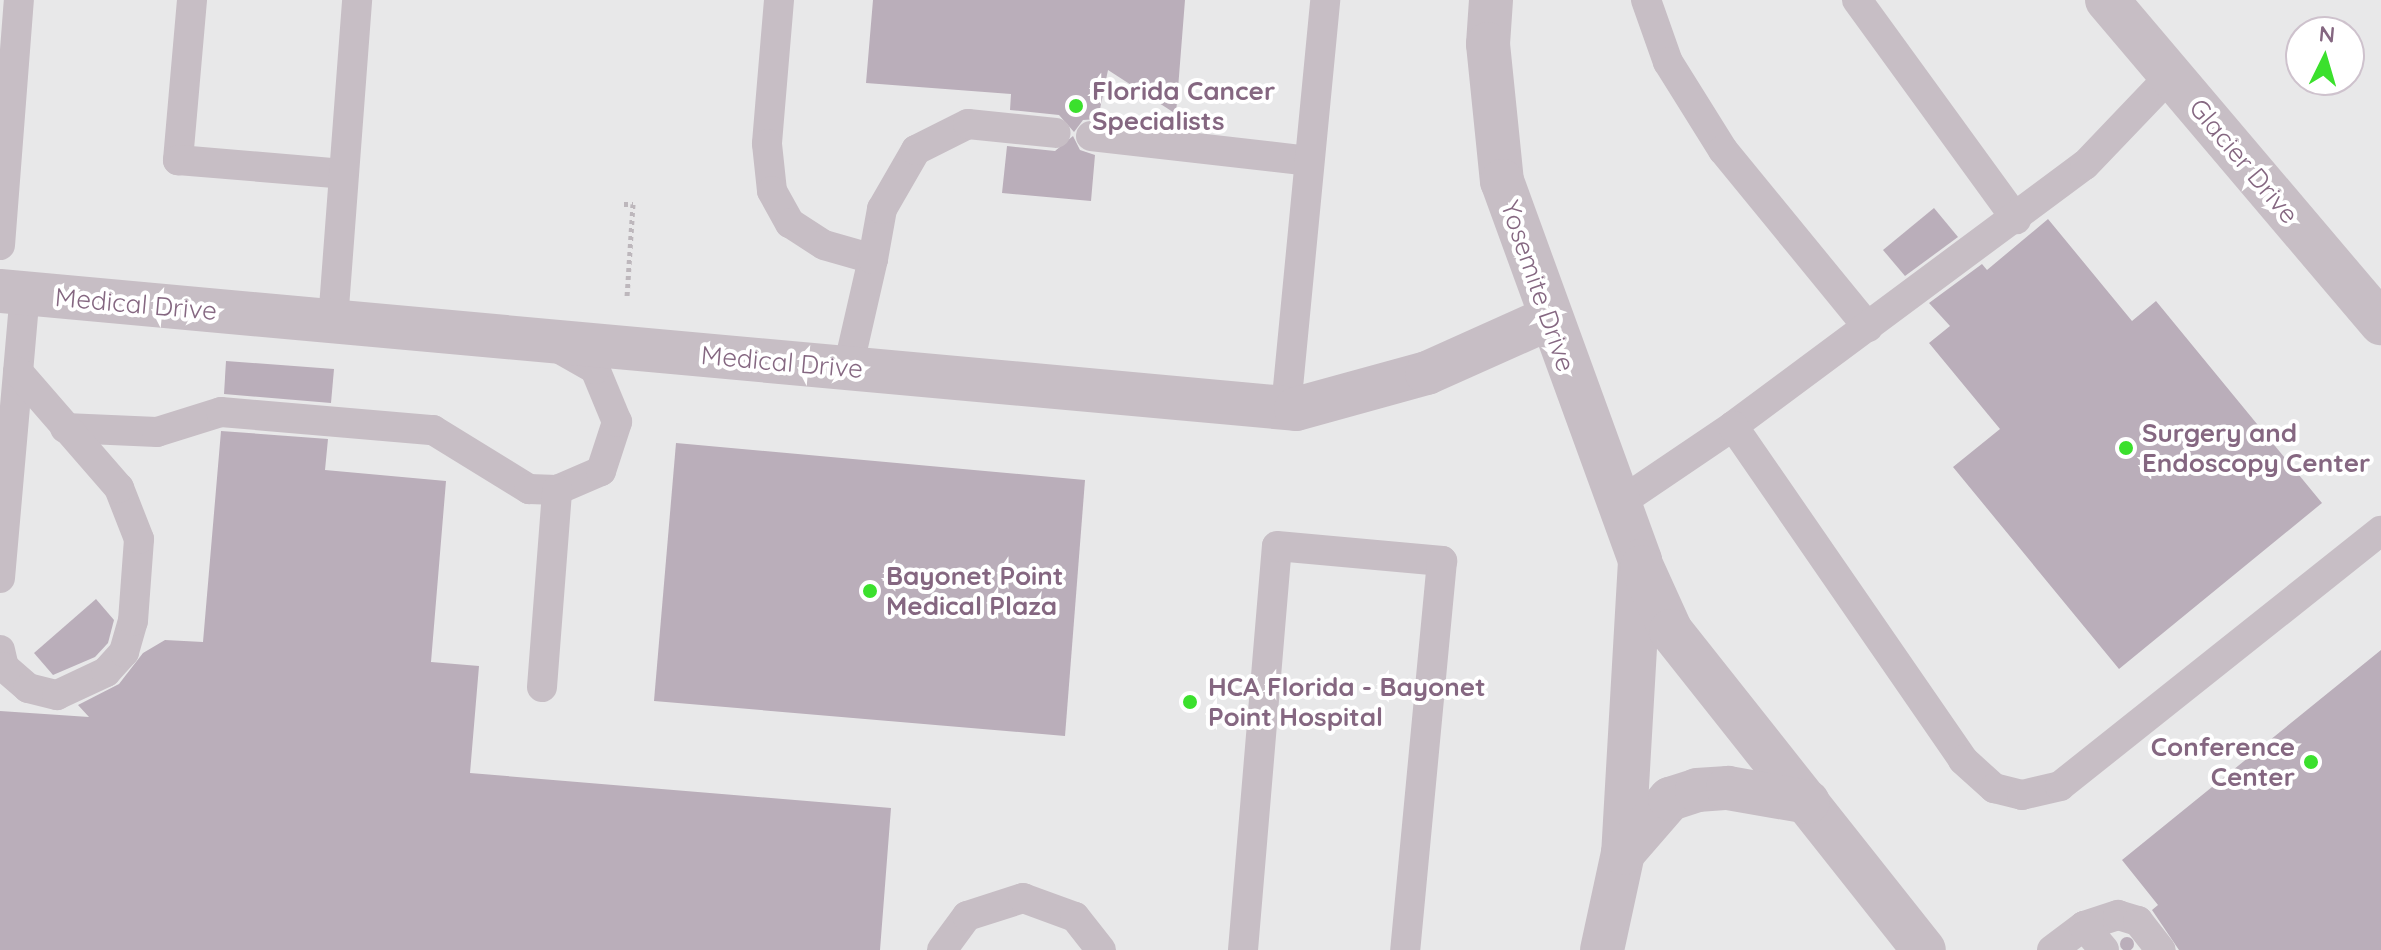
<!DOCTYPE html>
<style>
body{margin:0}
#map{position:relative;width:2381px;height:950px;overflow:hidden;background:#f5f8f7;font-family:Quicksand,sans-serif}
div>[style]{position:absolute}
.built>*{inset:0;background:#e8e8e9}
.building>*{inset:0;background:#baaeba}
.round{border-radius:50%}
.path>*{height:5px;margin-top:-2.5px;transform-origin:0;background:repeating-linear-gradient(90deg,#bdb7bc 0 4px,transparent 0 8px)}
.service>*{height:30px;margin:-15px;padding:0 15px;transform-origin:15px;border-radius:15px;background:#c7bec5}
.minor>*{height:44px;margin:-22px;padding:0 22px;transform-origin:22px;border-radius:22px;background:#c7bec5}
.dots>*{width:22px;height:22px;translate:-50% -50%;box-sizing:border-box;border:4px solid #fff;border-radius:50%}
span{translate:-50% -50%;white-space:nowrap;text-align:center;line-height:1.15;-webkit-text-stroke:8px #fff;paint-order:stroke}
.poi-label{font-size:26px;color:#856781;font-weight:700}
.left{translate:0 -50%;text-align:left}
.right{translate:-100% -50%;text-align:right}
.street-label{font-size:26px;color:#856781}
.north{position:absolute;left:2285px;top:16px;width:80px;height:80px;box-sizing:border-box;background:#fff;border:2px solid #cec2cd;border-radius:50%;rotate:5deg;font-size:22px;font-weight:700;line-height:32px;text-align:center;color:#856781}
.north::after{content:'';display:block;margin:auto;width:28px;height:36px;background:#3be02d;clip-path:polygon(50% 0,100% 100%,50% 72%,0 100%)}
</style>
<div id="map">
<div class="built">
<i style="clip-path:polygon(evenodd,0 0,2381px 0,2381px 950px,0 950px,0 0,2301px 32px,2349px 32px,2349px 80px,2301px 80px,2301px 32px)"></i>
</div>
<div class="building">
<i style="clip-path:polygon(873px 0,1185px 0,1176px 114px,1108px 70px,1098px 119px,1083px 120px,1074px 132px,1059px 115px,1010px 110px,1011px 94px,866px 83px)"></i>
<i style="clip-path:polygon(1073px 136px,1080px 150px,1095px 155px,1091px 201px,1002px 193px,1007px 146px,1055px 151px)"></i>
<i style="clip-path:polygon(1934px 208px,1958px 237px,1905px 276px,1883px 250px)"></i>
<i style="clip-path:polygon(2048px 219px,2132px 321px,2156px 301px,2322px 503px,2119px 669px,1953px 467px,2000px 429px,1929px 343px,1950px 326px,1929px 303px,1982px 264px,1987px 270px)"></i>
<i style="clip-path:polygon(226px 361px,334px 369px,331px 403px,224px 394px)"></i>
<i style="clip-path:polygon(221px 431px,328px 439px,325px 470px,446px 481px,431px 662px,479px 666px,470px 773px,891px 808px,880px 950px,0 950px,0 711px,89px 717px,78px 705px,119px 684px,143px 653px,165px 640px,203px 642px)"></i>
<i style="clip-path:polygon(676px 443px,1085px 480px,1065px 736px,654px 701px)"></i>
<i style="clip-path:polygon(96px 599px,114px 620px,108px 643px,95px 657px,53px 675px,34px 653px)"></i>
<i style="clip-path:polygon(2381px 650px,2381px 950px,2179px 950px,2152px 910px,2158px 905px,2122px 860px)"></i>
<i class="round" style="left:2120px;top:937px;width:14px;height:14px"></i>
</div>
<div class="path">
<i style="left:624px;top:204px;width:9px"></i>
<i style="left:633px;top:204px;width:93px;rotate:93.7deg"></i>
</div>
<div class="service">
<i style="left:192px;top:0;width:161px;rotate:95deg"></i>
<i style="left:178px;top:160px;width:166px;rotate:4.8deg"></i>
<i style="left:779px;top:0;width:144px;rotate:94.8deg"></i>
<i style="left:767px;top:144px;width:47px;rotate:83.9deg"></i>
<i style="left:772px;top:191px;width:37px;rotate:61deg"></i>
<i style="left:790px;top:223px;width:40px;rotate:32.9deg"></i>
<i style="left:824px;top:245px;width:51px;rotate:15.9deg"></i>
<i style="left:873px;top:259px;width:112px;rotate:102.9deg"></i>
<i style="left:1646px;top:0;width:66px;rotate:70.5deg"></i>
<i style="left:1668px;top:62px;width:104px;rotate:58deg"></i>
<i style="left:1723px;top:150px;width:229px;rotate:50.7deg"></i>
<i style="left:1857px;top:0;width:271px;rotate:54deg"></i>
<i style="left:1091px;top:136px;width:219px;rotate:6.5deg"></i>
<i style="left:0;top:245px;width:246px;rotate:-85.6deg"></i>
<i style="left:873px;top:259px;width:51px;rotate:-79.8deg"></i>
<i style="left:882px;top:209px;width:68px;rotate:-60deg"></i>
<i style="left:916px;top:150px;width:58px;rotate:-26.6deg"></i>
<i style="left:968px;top:124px;width:88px;rotate:5.8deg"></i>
<i style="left:333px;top:321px;width:322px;rotate:-85.7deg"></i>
<i style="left:1286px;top:408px;width:410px;rotate:-84.5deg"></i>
<i style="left:1733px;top:426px;width:438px;rotate:-36.6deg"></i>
<i style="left:2085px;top:165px;width:124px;rotate:-46.3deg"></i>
<i style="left:65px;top:428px;width:92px;rotate:2.5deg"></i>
<i style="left:157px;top:432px;width:67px;rotate:-17.4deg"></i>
<i style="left:221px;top:412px;width:213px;rotate:4.9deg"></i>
<i style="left:433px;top:430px;width:113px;rotate:31.6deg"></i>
<i style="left:529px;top:489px;width:28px;rotate:2deg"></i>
<i style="left:557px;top:490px;width:48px;rotate:-23.4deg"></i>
<i style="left:601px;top:471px;width:52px;rotate:-71.9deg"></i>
<i style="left:617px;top:422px;width:57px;rotate:-112.5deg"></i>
<i style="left:595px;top:369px;width:43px;rotate:-150.4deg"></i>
<i style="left:1615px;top:506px;width:143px;rotate:-34.1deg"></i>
<i style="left:1733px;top:426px;width:406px;rotate:55.4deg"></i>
<i style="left:1963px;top:760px;width:42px;rotate:42.1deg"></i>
<i style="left:1994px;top:788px;width:29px;rotate:14deg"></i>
<i style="left:2022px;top:795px;width:39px;rotate:-13deg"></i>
<i style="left:2060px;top:786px;width:410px;rotate:-38.5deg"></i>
<i style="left:0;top:578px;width:286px;rotate:-85deg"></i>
<i style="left:0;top:650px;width:17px;rotate:77deg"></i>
<i style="left:4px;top:667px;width:32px;rotate:41deg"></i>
<i style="left:28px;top:688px;width:30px;rotate:14deg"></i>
<i style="left:57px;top:695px;width:54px;rotate:-25.1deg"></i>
<i style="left:106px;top:672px;width:27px;rotate:-48deg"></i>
<i style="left:124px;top:652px;width:32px;rotate:-74deg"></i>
<i style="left:133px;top:621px;width:82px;rotate:-85.8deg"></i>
<i style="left:139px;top:539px;width:55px;rotate:-111.4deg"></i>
<i style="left:119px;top:488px;width:154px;rotate:-131deg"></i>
<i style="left:542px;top:687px;width:198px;rotate:-85.6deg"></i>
<i style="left:2084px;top:926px;width:36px;rotate:-18deg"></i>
<i style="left:2118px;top:915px;width:21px;rotate:17deg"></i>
<i style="left:2138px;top:921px;width:37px;rotate:52deg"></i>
<i style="left:942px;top:950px;width:42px;rotate:-53.7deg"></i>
<i style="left:967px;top:916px;width:59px;rotate:-17.8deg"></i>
<i style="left:1023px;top:898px;width:55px;rotate:20.1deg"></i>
<i style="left:1075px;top:917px;width:42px;rotate:51.8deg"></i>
<i style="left:1243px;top:950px;width:405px;rotate:-85.2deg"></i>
<i style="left:1277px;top:546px;width:166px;rotate:5.2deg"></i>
<i style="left:1442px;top:561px;width:391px;rotate:95.4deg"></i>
<i style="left:2052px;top:950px;width:40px;rotate:-37deg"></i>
<i style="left:2084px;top:926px;width:31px;rotate:50deg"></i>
</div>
<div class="minor">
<i style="left:1491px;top:0;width:44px;rotate:93.9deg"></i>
<i style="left:1488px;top:44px;width:138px;rotate:84.2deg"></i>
<i style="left:1502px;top:181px;width:404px;rotate:70deg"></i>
<i style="left:1640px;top:561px;width:292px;rotate:93.3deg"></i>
<i style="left:1623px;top:853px;width:99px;rotate:102.2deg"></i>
<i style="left:2107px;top:0;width:424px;rotate:49.7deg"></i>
<i style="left:0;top:291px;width:1301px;rotate:5.2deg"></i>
<i style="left:1296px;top:409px;width:136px;rotate:-15.4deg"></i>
<i style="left:1427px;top:373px;width:133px;rotate:-24.1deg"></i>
<i style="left:1642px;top:567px;width:70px;rotate:65.6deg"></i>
<i style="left:1671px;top:631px;width:407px;rotate:51.6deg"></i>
<i style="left:1623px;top:853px;width:72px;rotate:-49deg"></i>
<i style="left:1670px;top:799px;width:28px;rotate:-18deg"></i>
<i style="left:1697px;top:790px;width:31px;rotate:-4deg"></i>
<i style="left:1728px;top:788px;width:81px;rotate:9.9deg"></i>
</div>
<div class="dots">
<i style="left:1076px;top:106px;background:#3be02d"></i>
<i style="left:2126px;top:448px;background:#3be02d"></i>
<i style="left:870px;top:591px;background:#3be02d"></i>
<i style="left:1190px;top:702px;background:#3be02d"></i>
<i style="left:2311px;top:762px;background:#3be02d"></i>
</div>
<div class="poi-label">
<span class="left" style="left:1092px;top:106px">Florida Cancer<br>Specialists</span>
<span class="left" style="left:2142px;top:448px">Surgery and<br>Endoscopy Center</span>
<span class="left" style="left:886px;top:591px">Bayonet Point<br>Medical Plaza</span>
<span class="left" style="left:1208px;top:702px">HCA Florida - Bayonet<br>Point Hospital</span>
<span class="right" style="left:2295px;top:762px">Conference<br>Center</span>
</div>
<div class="street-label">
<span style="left:2244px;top:161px;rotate:50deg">Glacier Drive</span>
<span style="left:1538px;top:286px;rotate:71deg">Yosemite Drive</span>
<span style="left:136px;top:304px;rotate:5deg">Medical Drive</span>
<span style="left:782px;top:362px;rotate:5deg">Medical Drive</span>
</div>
<div class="north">N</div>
</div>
